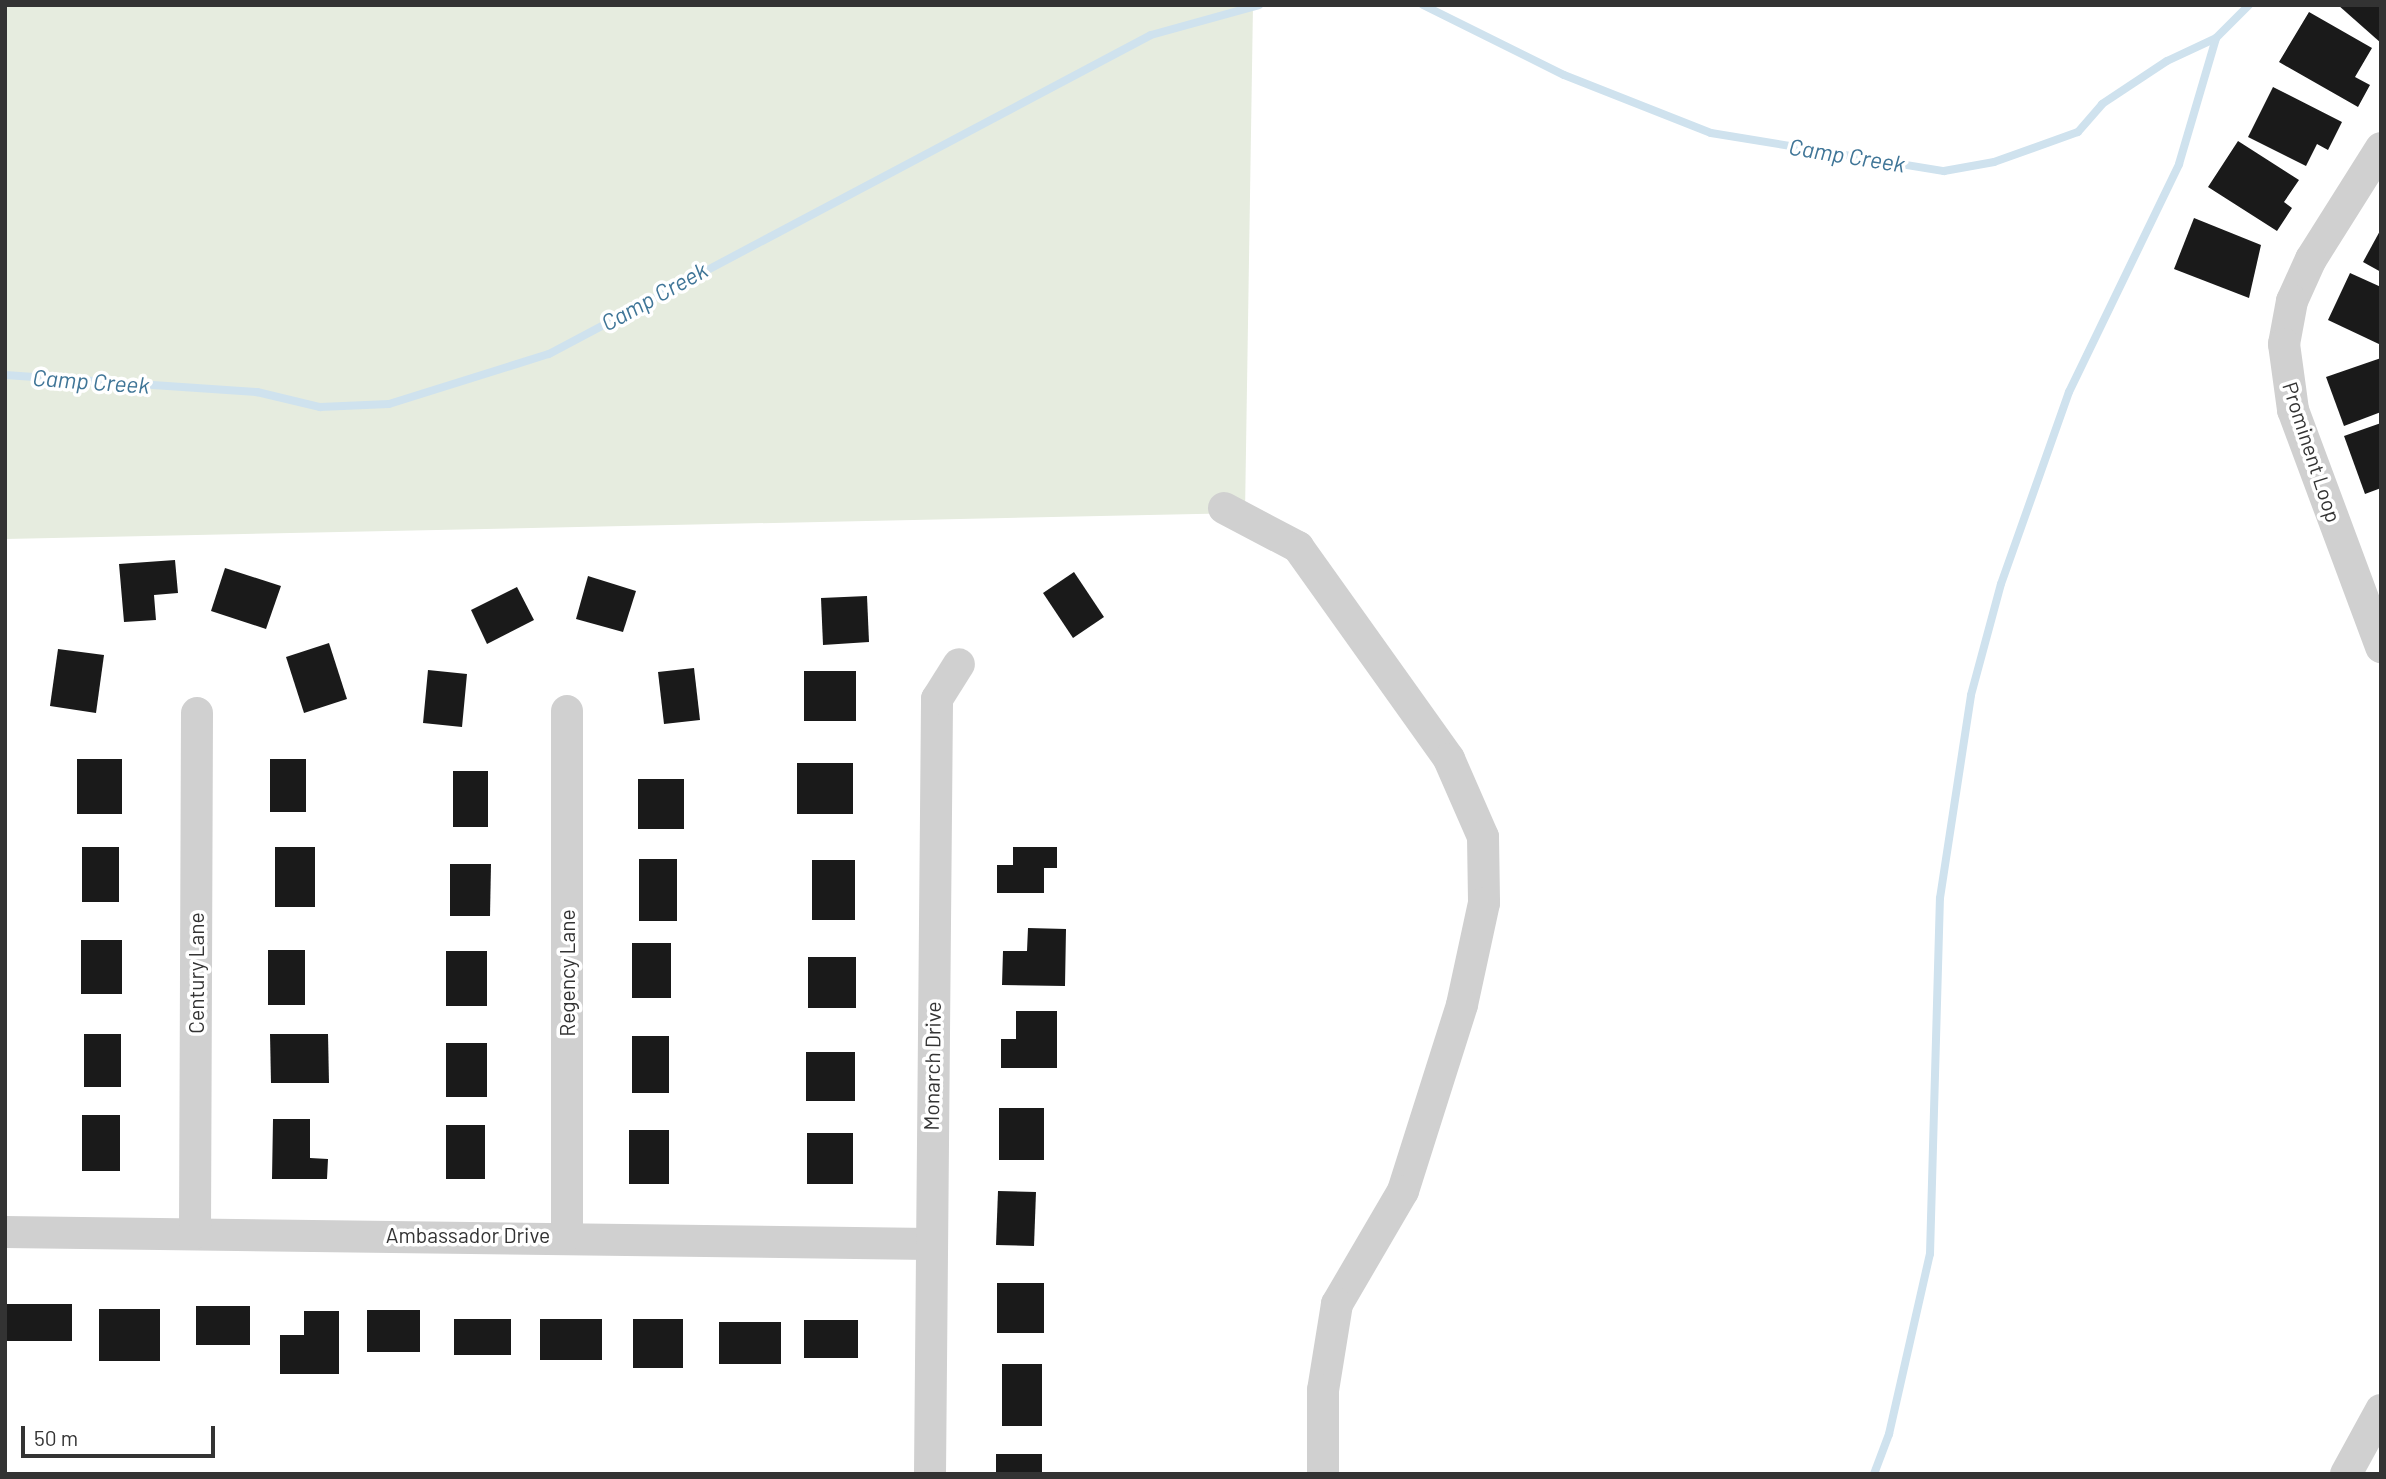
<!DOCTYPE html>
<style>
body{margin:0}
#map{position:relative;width:2386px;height:1479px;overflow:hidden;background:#fff;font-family:Barlow,sans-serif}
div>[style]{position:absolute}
.green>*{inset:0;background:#e6ecdf}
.stream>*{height:8px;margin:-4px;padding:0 4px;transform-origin:4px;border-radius:4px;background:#cfe2ee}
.building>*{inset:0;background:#1a1a1a}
.street>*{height:32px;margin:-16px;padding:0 16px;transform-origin:16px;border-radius:16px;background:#d0d0d0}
span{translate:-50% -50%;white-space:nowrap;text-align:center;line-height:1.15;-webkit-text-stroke:7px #fff;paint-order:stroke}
.street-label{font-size:21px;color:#333}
.water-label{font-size:23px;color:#3f7597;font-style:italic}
.frame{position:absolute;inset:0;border:7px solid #333;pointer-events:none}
.scale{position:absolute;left:21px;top:1426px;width:194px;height:32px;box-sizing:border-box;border:4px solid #333;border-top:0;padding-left:9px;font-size:21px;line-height:24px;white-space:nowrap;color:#333;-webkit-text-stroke:5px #fff;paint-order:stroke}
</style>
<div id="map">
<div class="green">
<i style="clip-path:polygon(5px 5px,1253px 5px,1245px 513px,5px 539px)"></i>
</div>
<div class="stream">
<i style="left:1423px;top:5px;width:157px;rotate:26.4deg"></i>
<i style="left:1564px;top:75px;width:158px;rotate:21.5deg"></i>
<i style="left:1711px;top:133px;width:236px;rotate:9.3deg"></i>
<i style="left:1944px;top:171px;width:51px;rotate:-10.2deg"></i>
<i style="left:1994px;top:162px;width:89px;rotate:-19.7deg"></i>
<i style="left:2078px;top:132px;width:37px;rotate:-49deg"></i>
<i style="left:2102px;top:104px;width:78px;rotate:-33.5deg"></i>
<i style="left:2167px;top:61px;width:54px;rotate:-25.1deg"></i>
<i style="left:2216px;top:38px;width:47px;rotate:-45deg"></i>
<i style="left:5px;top:375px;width:253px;rotate:3.9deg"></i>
<i style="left:257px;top:392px;width:65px;rotate:13.4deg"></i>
<i style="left:320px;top:407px;width:69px;rotate:-2.5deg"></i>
<i style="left:389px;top:404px;width:168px;rotate:-17.4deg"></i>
<i style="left:549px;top:354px;width:681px;rotate:-27.92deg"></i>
<i style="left:1151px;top:35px;width:112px;rotate:-15.5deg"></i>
<i style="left:1874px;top:1474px;width:43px;rotate:-69.4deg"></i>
<i style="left:1889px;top:1434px;width:185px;rotate:-77.2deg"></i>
<i style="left:1930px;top:1254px;width:356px;rotate:-88.4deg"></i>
<i style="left:1940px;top:898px;width:205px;rotate:-81.3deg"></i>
<i style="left:1971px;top:695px;width:115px;rotate:-74.9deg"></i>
<i style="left:2001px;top:584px;width:204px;rotate:-70.5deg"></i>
<i style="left:2069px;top:392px;width:253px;rotate:-64.2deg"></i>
<i style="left:2179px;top:164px;width:131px;rotate:-73.6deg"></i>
</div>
<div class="building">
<i style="clip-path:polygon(2338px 5px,2381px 5px,2381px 43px)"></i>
<i style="clip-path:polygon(2309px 12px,2372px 48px,2355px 77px,2370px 85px,2358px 107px,2279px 62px)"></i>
<i style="clip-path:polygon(2273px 87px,2342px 122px,2328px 150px,2317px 144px,2306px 166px,2248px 137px)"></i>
<i style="clip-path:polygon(2238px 141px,2299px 180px,2284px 202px,2292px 208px,2277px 231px,2208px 187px)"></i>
<i style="clip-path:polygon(2194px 218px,2261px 245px,2249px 298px,2174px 269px)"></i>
<i style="clip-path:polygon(2381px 229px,2381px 272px,2363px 262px)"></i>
<i style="clip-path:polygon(2350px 273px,2381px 287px,2381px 345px,2328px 320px)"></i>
<i style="clip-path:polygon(2381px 358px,2381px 412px,2344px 426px,2326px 377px)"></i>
<i style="clip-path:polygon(2381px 423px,2381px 488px,2365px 494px,2344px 436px)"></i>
<i style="clip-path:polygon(175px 560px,178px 593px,154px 595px,156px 620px,124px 622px,119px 564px)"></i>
<i style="clip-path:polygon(225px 568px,281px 586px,266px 629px,211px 611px)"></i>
<i style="clip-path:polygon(1074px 572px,1104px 617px,1073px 638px,1043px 593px)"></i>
<i style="clip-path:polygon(588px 576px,636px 591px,623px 632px,576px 619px)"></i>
<i style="clip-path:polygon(517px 587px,534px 620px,487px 644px,471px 610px)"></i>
<i style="clip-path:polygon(867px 596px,869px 642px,823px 645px,821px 598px)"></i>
<i style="clip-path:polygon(329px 643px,347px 699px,304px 713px,286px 657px)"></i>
<i style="clip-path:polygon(58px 649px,104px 655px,96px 713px,50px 706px)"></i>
<i style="clip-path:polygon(694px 668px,700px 720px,664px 724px,658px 672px)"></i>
<i style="clip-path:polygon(428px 670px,467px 674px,462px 727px,423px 723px)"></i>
<i style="clip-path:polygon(804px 671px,856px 671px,856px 721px,804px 721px)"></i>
<i style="clip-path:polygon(77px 759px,122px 759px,122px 814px,77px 814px)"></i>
<i style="clip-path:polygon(270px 759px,306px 759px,306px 812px,270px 812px)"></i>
<i style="clip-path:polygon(797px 763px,853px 763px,853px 814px,797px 814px)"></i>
<i style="clip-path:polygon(453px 771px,488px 771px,488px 827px,453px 827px)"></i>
<i style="clip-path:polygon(638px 779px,684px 779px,684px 829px,638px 829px)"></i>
<i style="clip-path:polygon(82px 847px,119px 847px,119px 902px,82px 902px)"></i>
<i style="clip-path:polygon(275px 847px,315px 847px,315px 907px,275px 907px)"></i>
<i style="clip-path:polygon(1013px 847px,1057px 847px,1057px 868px,1044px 868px,1044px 893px,997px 893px,997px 865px,1013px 865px)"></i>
<i style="clip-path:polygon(639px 859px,677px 859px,677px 921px,639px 921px)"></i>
<i style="clip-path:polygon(812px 860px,855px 860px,855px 920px,812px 920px)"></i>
<i style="clip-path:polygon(450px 864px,491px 864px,490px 916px,450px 916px)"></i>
<i style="clip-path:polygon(1028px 928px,1066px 929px,1065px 986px,1002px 985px,1003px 951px,1027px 951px)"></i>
<i style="clip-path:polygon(81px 940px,122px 940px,122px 994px,81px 994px)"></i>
<i style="clip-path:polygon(632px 943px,671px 943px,671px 998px,632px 998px)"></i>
<i style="clip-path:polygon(268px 950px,305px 950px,305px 1005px,268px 1005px)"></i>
<i style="clip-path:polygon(446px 951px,487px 951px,487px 1006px,446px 1006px)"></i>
<i style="clip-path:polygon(808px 957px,856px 957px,856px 1008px,808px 1008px)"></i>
<i style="clip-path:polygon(1016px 1011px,1057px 1011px,1057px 1068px,1001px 1068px,1001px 1039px,1016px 1039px)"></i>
<i style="clip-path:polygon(84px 1034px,121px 1034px,121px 1087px,84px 1087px)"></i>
<i style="clip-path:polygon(270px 1034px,328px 1034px,329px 1083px,271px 1083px)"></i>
<i style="clip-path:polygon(632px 1036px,669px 1036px,669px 1093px,632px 1093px)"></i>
<i style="clip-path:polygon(446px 1043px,487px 1043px,487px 1097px,446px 1097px)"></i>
<i style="clip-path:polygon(806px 1052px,855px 1052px,855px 1101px,806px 1101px)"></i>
<i style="clip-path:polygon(999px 1108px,1044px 1108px,1044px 1160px,999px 1160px)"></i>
<i style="clip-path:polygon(82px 1115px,120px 1115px,120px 1171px,82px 1171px)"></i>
<i style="clip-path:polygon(273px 1119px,310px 1119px,310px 1158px,328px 1159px,327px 1179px,272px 1179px)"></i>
<i style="clip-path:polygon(446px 1125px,485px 1125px,485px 1179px,446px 1179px)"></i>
<i style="clip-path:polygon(629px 1130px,669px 1130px,669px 1184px,629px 1184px)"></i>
<i style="clip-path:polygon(807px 1133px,853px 1133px,853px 1184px,807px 1184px)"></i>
<i style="clip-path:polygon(998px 1191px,1036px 1192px,1034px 1246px,996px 1245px)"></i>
<i style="clip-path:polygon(997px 1283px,1044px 1283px,1044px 1333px,997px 1333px)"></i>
<i style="clip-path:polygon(5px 1304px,72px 1304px,72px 1341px,5px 1341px)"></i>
<i style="clip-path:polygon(196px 1306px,250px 1306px,250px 1345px,196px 1345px)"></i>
<i style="clip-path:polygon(99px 1309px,160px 1309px,160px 1361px,99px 1361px)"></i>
<i style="clip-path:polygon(367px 1310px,420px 1310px,420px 1352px,367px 1352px)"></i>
<i style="clip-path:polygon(304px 1311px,339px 1311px,339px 1374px,280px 1374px,280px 1335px,304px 1335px)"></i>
<i style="clip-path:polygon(454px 1319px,511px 1319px,511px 1355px,454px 1355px)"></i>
<i style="clip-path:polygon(540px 1319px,602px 1319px,602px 1360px,540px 1360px)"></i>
<i style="clip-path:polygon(633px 1319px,683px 1319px,683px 1368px,633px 1368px)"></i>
<i style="clip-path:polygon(804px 1320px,858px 1320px,858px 1358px,804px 1358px)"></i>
<i style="clip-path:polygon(719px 1322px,781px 1322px,781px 1364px,719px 1364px)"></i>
<i style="clip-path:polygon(1002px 1364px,1042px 1364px,1042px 1426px,1002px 1426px)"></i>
<i style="clip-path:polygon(996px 1454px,1042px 1454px,1042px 1474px,996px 1474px)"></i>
</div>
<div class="street">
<i style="left:2381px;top:148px;width:131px;rotate:122.2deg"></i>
<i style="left:2311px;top:259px;width:46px;rotate:114.3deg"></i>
<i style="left:2292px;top:301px;width:44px;rotate:100.5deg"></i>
<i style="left:2284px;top:344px;width:67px;rotate:82.2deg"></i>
<i style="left:2293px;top:410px;width:253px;rotate:69.6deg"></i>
<i style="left:1224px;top:508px;width:84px;rotate:27.8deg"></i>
<i style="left:1298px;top:547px;width:260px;rotate:54.5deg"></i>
<i style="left:1449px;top:759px;width:85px;rotate:66.4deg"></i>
<i style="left:1483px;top:837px;width:66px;rotate:89.1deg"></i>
<i style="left:1484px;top:903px;width:104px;rotate:102.2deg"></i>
<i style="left:1462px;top:1005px;width:195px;rotate:107.6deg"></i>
<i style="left:1403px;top:1191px;width:131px;rotate:120.3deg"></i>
<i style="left:1337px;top:1304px;width:87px;rotate:99.2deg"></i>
<i style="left:1323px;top:1390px;width:84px;rotate:90deg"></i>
<i style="left:5px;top:1232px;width:925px;rotate:0.74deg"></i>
<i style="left:195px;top:1233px;width:520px;rotate:-89.78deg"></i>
<i style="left:567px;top:1235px;width:524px;rotate:-90deg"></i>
<i style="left:930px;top:1474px;width:775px;rotate:-89.48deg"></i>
<i style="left:937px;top:699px;width:41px;rotate:-57.8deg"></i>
<i style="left:2346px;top:1474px;width:73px;rotate:-61.3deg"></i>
</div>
<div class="street-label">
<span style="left:2312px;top:452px;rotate:72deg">Prominent Loop</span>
<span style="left:196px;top:973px;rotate:-90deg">Century Lane</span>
<span style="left:567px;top:973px;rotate:-90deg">Regency Lane</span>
<span style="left:932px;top:1066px;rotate:-89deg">Monarch Drive</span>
<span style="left:468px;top:1235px">Ambassador Drive</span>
</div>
<div class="water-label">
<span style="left:1847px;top:155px;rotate:9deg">Camp Creek</span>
<span style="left:654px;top:296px;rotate:-29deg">Camp Creek</span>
<span style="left:91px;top:381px;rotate:4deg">Camp Creek</span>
</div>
<div class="frame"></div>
<div class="scale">50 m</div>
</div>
